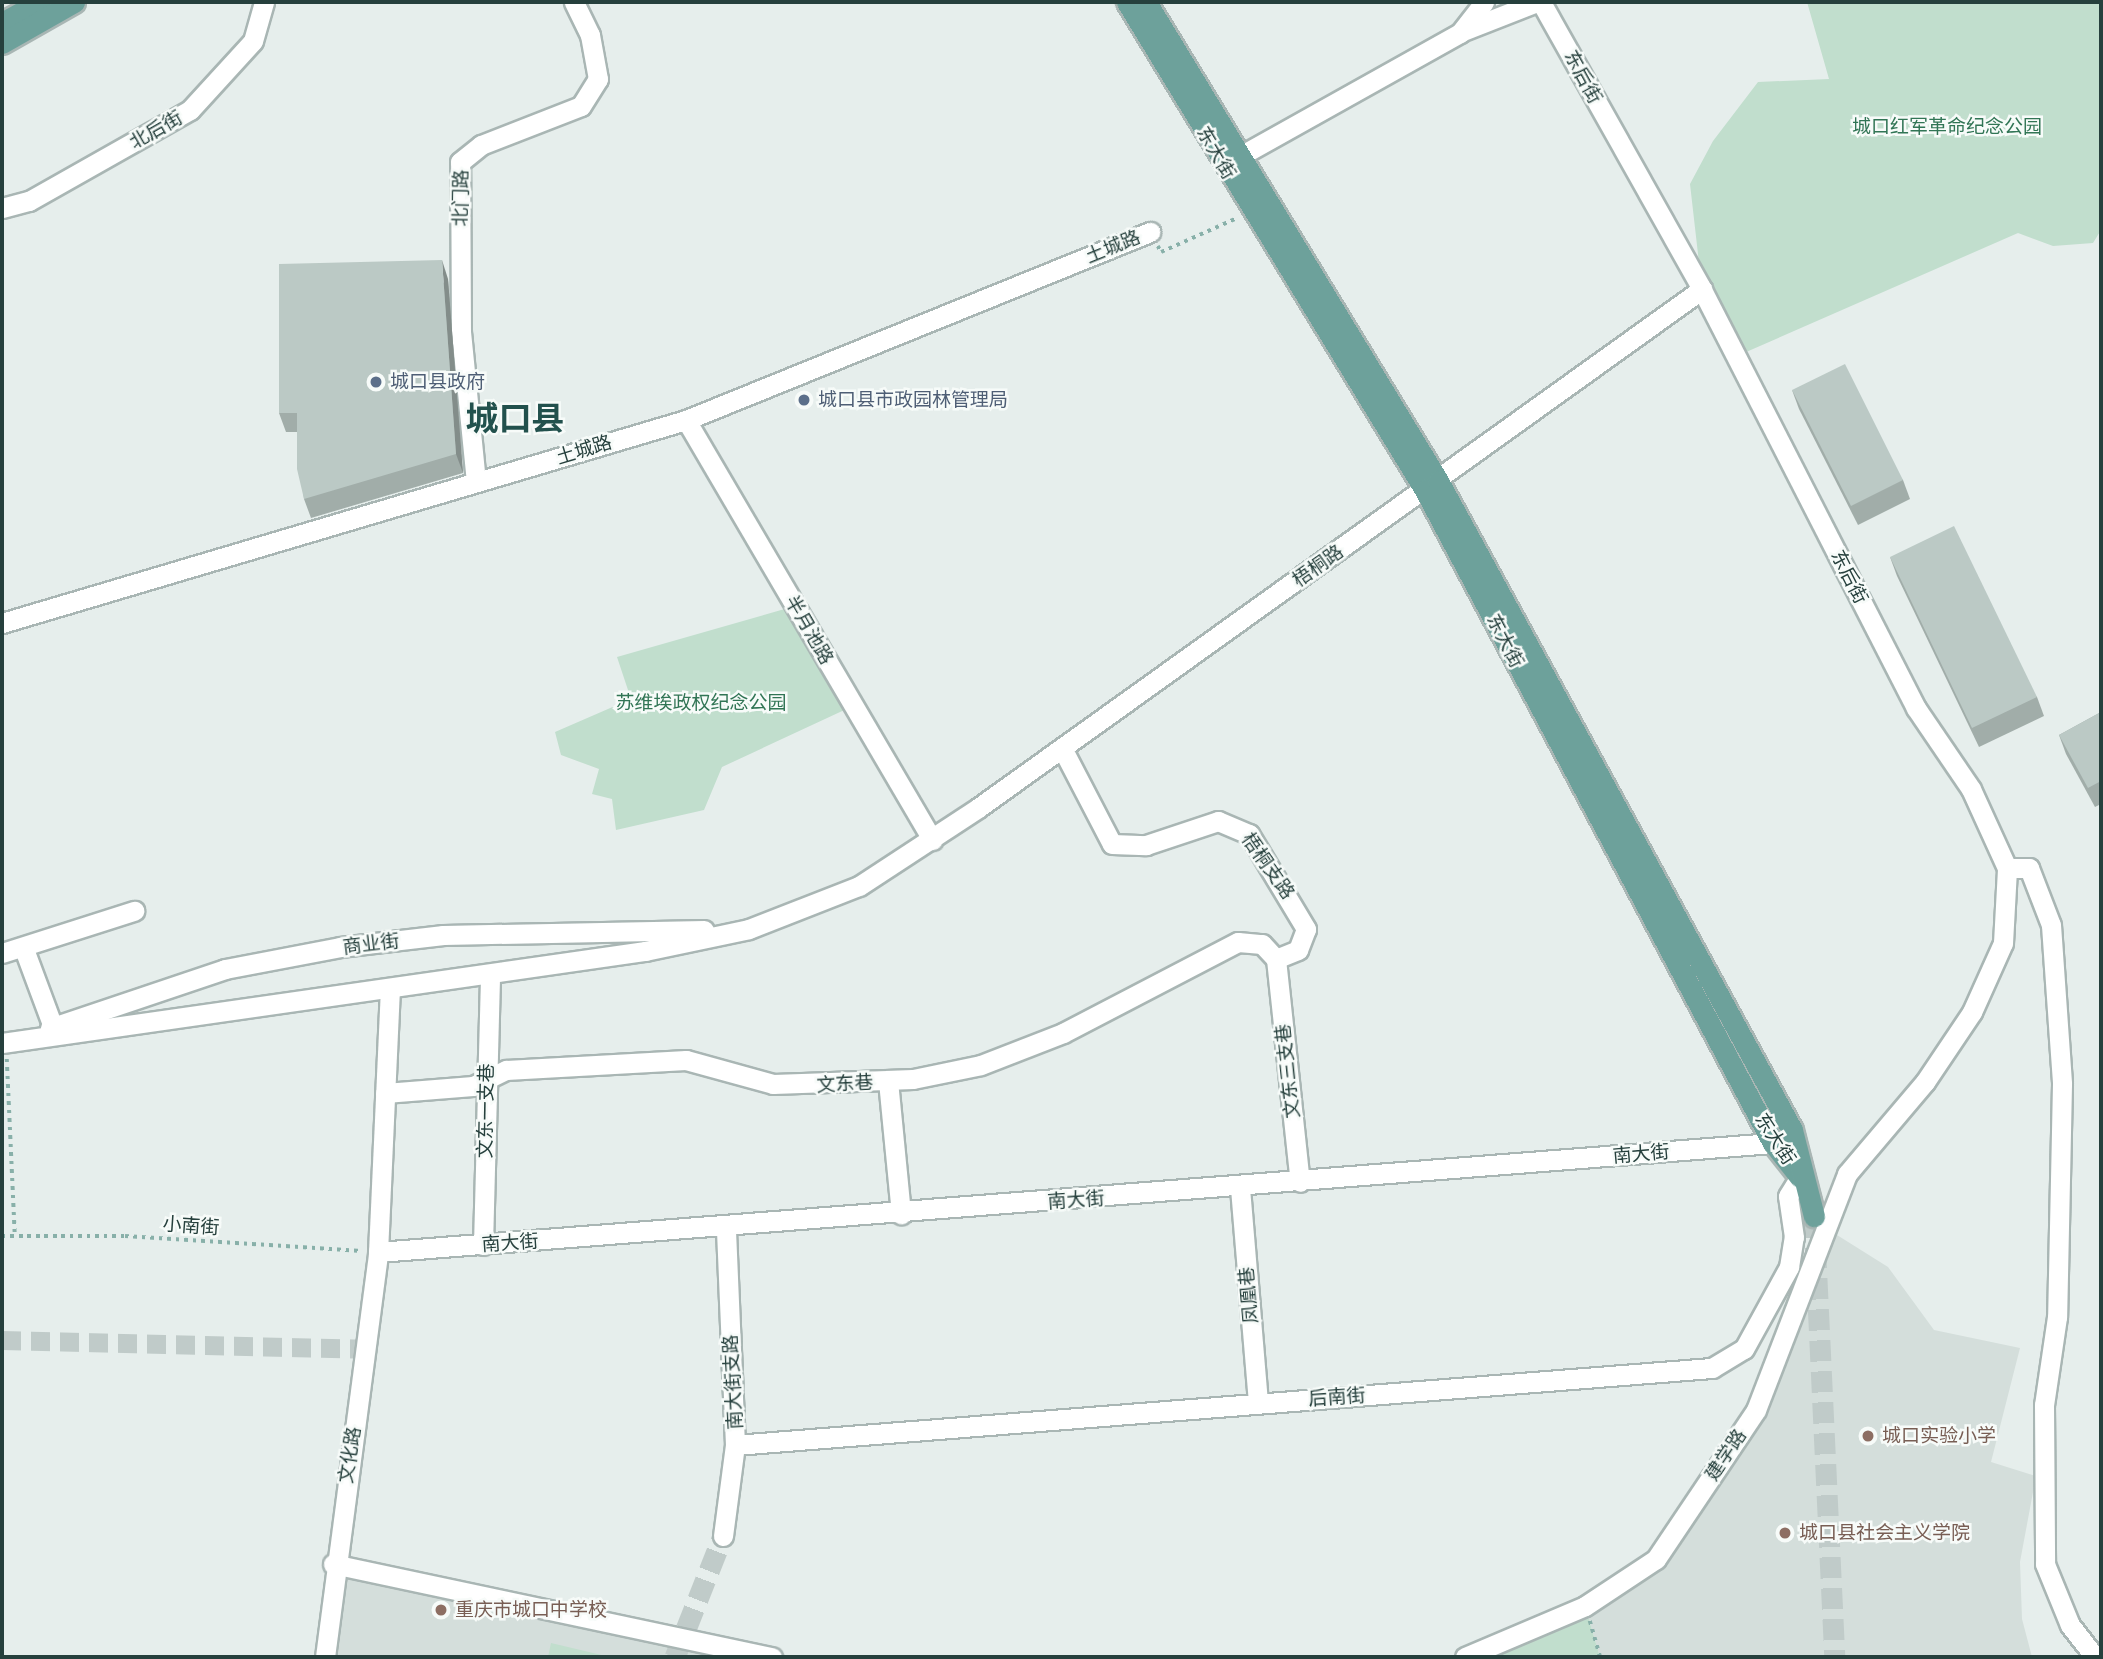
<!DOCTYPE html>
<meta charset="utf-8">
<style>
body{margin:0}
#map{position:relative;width:2103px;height:1659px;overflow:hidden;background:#e6eeec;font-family:Poppins,"Noto Sans SC",sans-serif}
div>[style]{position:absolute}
.built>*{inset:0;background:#d4dedb}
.green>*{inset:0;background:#c1decd}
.minor-tunnel>*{height:19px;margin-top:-9.5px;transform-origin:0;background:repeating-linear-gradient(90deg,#c0cbc9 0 19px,transparent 0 29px)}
.major-tunnel>*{height:21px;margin-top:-10.5px;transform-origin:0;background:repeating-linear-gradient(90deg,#c0cbc9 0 21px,transparent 0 31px)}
.path>*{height:3.5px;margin-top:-1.75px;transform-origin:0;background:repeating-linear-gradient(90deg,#88b0a9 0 3.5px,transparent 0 8.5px)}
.roads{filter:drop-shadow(2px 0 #a9b6b4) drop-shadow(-2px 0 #a9b6b4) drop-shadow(0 2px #a9b6b4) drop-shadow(0 -2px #a9b6b4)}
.minor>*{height:19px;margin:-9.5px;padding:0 9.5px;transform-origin:9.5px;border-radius:9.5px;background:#fff}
.major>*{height:21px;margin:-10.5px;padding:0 10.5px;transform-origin:10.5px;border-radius:10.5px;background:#6da19b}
.wall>*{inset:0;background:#a1ada9}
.shaded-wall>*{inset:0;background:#838d8a}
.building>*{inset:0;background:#bbc9c5}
.dots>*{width:19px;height:19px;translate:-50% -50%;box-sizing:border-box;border:4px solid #f7fbf9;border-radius:50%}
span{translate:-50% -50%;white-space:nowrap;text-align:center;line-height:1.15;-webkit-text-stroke:5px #f7fbf9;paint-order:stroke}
.street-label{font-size:19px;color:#26403d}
.park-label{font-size:19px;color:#317555}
.service-label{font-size:19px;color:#4e5e75}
.left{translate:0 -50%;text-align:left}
.education-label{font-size:19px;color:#785e54}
.town-label{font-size:33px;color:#22514d;font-weight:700}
.frame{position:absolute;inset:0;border:4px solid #26403d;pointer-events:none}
</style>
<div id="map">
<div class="built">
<i style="clip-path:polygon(1829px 1230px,1888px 1267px,1934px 1330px,2020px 1348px,1991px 1462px,2036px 1476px,2020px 1562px,2022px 1619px,2032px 1657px,1600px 1657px,1585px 1606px,1656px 1559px,1756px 1411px)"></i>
<i style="clip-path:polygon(333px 1564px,772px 1657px,325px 1657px)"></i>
</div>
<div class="green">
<i style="clip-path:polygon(1807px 2px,2101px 2px,2101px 230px,2093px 243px,2053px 246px,2018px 233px,1737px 356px,1702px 289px,1690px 184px,1713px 141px,1758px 82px,1829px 79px)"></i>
<i style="clip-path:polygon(795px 606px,853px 706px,722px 767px,704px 810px,616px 830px,612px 799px,592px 794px,599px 769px,561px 755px,555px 732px,631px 699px,617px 657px)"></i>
<i style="clip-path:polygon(1585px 1606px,1600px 1657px,1465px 1657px)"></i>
<i style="clip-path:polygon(551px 1643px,610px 1657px,548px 1657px)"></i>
</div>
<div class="minor-tunnel">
<i style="left:2px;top:1340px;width:363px;rotate:1.4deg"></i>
</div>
<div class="major-tunnel">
<i style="left:1814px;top:1216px;width:441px;rotate:87.3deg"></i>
<i style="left:675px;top:1657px;width:130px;rotate:-68.4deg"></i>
</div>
<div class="path">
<i style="left:1158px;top:246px;width:7px;rotate:63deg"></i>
<i style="left:1161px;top:252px;width:83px;rotate:-24.1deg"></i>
<i style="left:7px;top:1059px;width:177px;rotate:87.4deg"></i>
<i style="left:2px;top:1236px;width:123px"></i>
<i style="left:125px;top:1236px;width:237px;rotate:3.6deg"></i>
<i style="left:1590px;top:1621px;width:37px;rotate:74deg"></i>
</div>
<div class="roads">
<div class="minor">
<i style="left:1463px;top:31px;width:79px;rotate:-21.4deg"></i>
<i style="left:1240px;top:156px;width:252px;rotate:-29.2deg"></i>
<i style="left:1460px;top:33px;width:39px;rotate:-52deg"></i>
<i style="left:2px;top:208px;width:28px;rotate:-15deg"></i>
<i style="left:29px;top:201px;width:185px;rotate:-29.5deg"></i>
<i style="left:190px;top:110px;width:93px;rotate:-47.6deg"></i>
<i style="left:253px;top:41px;width:41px;rotate:-74.2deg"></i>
<i style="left:686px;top:420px;width:487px;rotate:59.6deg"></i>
<i style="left:476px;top:482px;width:150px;rotate:-95.7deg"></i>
<i style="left:461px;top:333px;width:171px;rotate:-90.3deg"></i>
<i style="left:460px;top:162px;width:27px;rotate:-39deg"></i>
<i style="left:481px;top:145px;width:107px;rotate:-21.3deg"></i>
<i style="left:581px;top:106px;width:32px;rotate:-58deg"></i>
<i style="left:598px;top:79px;width:45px;rotate:-100.3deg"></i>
<i style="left:590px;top:35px;width:37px;rotate:-116deg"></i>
<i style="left:2px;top:623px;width:713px;rotate:-16.53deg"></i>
<i style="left:686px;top:420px;width:501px;rotate:-22.06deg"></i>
<i style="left:1062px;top:748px;width:108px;rotate:62.5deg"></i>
<i style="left:1112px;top:844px;width:34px;rotate:2deg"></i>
<i style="left:1146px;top:845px;width:76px;rotate:-18.4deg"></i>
<i style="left:1218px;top:821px;width:34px;rotate:23deg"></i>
<i style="left:1249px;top:834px;width:111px;rotate:59deg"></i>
<i style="left:1306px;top:929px;width:22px;rotate:111deg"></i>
<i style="left:1298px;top:950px;width:24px;rotate:158deg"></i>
<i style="left:2007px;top:868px;width:22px"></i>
<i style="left:2029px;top:868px;width:61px;rotate:68.9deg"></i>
<i style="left:2051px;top:925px;width:159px;rotate:86deg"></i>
<i style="left:2062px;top:1084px;width:233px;rotate:91.2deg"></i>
<i style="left:2057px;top:1317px;width:89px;rotate:98.4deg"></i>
<i style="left:2044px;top:1405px;width:159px;rotate:89.6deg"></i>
<i style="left:2045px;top:1564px;width:66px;rotate:67.7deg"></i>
<i style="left:2070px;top:1625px;width:41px;rotate:52deg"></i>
<i style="left:24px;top:949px;width:83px;rotate:69.6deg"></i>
<i style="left:2px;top:953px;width:139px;rotate:-17.7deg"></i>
<i style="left:1276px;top:959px;width:224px;rotate:83.9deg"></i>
<i style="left:50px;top:1028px;width:185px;rotate:-18.6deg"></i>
<i style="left:225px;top:969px;width:117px;rotate:-10.8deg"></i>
<i style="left:340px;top:947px;width:104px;rotate:-6.6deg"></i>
<i style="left:443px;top:935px;width:261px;rotate:-1.1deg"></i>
<i style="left:2px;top:1043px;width:650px;rotate:-8.14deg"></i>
<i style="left:645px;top:951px;width:106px;rotate:-11.9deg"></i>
<i style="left:749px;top:929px;width:118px;rotate:-21.4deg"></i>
<i style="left:859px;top:886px;width:142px;rotate:-33.2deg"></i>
<i style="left:978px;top:808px;width:891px;rotate:-35.63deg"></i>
<i style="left:888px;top:1081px;width:134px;rotate:84.4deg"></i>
<i style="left:385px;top:1093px;width:88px;rotate:-4.5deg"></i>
<i style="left:473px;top:1086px;width:37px;rotate:-26deg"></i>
<i style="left:506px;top:1070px;width:180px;rotate:-3.2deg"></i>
<i style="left:686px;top:1060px;width:90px;rotate:15.4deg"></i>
<i style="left:773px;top:1084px;width:140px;rotate:-2deg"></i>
<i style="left:913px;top:1079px;width:69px;rotate:-11.6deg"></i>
<i style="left:981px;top:1065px;width:88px;rotate:-21.3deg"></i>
<i style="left:1063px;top:1033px;width:197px;rotate:-27.5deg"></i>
<i style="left:1238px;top:942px;width:24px;rotate:5deg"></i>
<i style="left:1262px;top:944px;width:21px;rotate:47deg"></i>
<i style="left:1240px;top:1188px;width:216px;rotate:85.2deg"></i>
<i style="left:483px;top:1245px;width:268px;rotate:-88.5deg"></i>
<i style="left:378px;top:1252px;width:1399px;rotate:-4.47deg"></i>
<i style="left:735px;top:1445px;width:980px;rotate:-4.51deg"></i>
<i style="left:1712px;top:1368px;width:37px;rotate:-31deg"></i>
<i style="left:1744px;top:1349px;width:94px;rotate:-61.2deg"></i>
<i style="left:1789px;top:1267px;width:30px;rotate:-81deg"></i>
<i style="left:1794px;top:1237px;width:41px;rotate:-98.3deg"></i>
<i style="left:1788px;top:1196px;width:22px;rotate:-58deg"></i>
<i style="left:723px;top:1536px;width:92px;rotate:-82.5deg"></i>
<i style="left:735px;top:1445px;width:218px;rotate:-92.4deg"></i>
<i style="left:333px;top:1564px;width:449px;rotate:12deg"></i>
<i style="left:325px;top:1657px;width:408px;rotate:-82.5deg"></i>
<i style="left:378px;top:1252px;width:260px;rotate:-87.4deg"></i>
<i style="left:1465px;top:1657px;width:130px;rotate:-23deg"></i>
<i style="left:1585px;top:1606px;width:85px;rotate:-33.5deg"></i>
<i style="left:1656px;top:1559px;width:179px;rotate:-56.1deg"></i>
<i style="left:1756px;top:1410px;width:253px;rotate:-68.9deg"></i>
<i style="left:1847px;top:1174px;width:121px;rotate:-49.7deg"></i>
<i style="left:1925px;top:1082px;width:84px;rotate:-56.1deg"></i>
<i style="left:1972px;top:1012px;width:76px;rotate:-65.8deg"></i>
<i style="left:2003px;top:943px;width:75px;rotate:-86.9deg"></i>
<i style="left:2007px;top:868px;width:87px;rotate:-114.5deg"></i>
<i style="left:1971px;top:789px;width:98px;rotate:-124.2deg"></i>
<i style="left:1916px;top:708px;width:470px;rotate:-117.1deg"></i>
<i style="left:1702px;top:289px;width:329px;rotate:-119.3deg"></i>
</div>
<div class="major">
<i style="left:1127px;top:2px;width:572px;rotate:58.59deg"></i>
<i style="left:1425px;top:490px;width:740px;rotate:61.95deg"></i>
<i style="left:1773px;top:1143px;width:43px;rotate:51.5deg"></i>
<i style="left:1146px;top:2px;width:561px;rotate:58.63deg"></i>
<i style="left:1438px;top:481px;width:739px;rotate:61.39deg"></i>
<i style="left:1792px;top:1130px;width:89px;rotate:75.7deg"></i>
<i style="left:2px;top:23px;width:43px;rotate:-28.9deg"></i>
<i style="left:2px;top:43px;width:83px;rotate:-29.7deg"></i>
</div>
</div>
<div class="wall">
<i style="clip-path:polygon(448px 279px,463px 473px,311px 518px,304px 499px,297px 432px,286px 432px,279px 413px)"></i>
<i style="clip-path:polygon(1792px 390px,1903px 480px,1910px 499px,1858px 525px,1799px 409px)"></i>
<i style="clip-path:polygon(1890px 557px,2037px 697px,2044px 716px,1979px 747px,1897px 576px)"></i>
<i style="clip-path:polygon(2101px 712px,2101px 804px,2095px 807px,2066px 754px,2059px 735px)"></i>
</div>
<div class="shaded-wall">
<i style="clip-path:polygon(442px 260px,448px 279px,463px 473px,456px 454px)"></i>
</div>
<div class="building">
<i style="clip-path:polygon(442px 260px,456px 454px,304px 499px,297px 469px,297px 413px,279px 413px,279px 264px)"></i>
<i style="clip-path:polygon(1845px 364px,1903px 480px,1851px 506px,1792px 390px)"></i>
<i style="clip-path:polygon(1954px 526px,2037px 697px,1972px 728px,1890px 557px)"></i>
<i style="clip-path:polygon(2101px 712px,2101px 781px,2088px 788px,2059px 735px)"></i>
</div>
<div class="dots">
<i style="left:376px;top:382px;background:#5c6f8a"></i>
<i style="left:804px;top:400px;background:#5c6f8a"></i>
<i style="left:1868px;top:1436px;background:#8d6e63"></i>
<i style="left:1785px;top:1533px;background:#8d6e63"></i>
<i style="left:441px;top:1610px;background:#8d6e63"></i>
</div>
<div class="street-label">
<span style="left:1583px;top:77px;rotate:61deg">东后街</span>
<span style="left:156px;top:130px;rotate:-30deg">北后街</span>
<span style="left:1216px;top:153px;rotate:59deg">东大街</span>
<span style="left:461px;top:198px;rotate:-89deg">北门路</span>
<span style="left:1113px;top:247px;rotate:-22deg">土城路</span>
<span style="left:584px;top:450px;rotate:-17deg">土城路</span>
<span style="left:1318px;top:566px;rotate:-35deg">梧桐路</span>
<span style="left:1849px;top:577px;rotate:63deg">东后街</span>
<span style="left:809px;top:630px;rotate:60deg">半月池路</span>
<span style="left:1505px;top:641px;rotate:62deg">东大街</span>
<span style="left:1268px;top:866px;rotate:55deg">梧桐支路</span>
<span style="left:371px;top:944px;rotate:-7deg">商业街</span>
<span style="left:1288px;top:1071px;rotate:-96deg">文东三支巷</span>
<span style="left:845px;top:1084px;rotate:-3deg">文东巷</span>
<span style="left:486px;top:1111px;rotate:-89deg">文东一支巷</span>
<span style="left:1775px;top:1139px;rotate:57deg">东大街</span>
<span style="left:1641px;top:1154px;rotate:-5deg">南大街</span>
<span style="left:1076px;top:1200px;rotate:-4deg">南大街</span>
<span style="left:191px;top:1226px;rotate:4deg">小南街</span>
<span style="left:510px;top:1243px;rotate:-4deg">南大街</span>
<span style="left:1249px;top:1295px;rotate:-95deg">凤凰巷</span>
<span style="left:733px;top:1382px;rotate:-93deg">南大街支路</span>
<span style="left:1337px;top:1397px;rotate:-4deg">后南街</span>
<span style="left:350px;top:1455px;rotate:-81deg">文化路</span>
<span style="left:1726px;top:1455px;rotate:-56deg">建学路</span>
</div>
<div class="park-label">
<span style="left:1947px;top:127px">城口红军革命纪念公园</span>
<span style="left:701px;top:703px">苏维埃政权纪念公园</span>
</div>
<div class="service-label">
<span class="left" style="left:390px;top:382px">城口县政府</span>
<span class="left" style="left:818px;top:400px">城口县市政园林管理局</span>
</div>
<div class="education-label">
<span class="left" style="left:1882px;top:1436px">城口实验小学</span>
<span class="left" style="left:1799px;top:1533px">城口县社会主义学院</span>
<span class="left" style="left:455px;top:1610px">重庆市城口中学校</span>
</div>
<div class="town-label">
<span style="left:515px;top:419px">城口县</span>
</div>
<div class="frame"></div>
</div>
